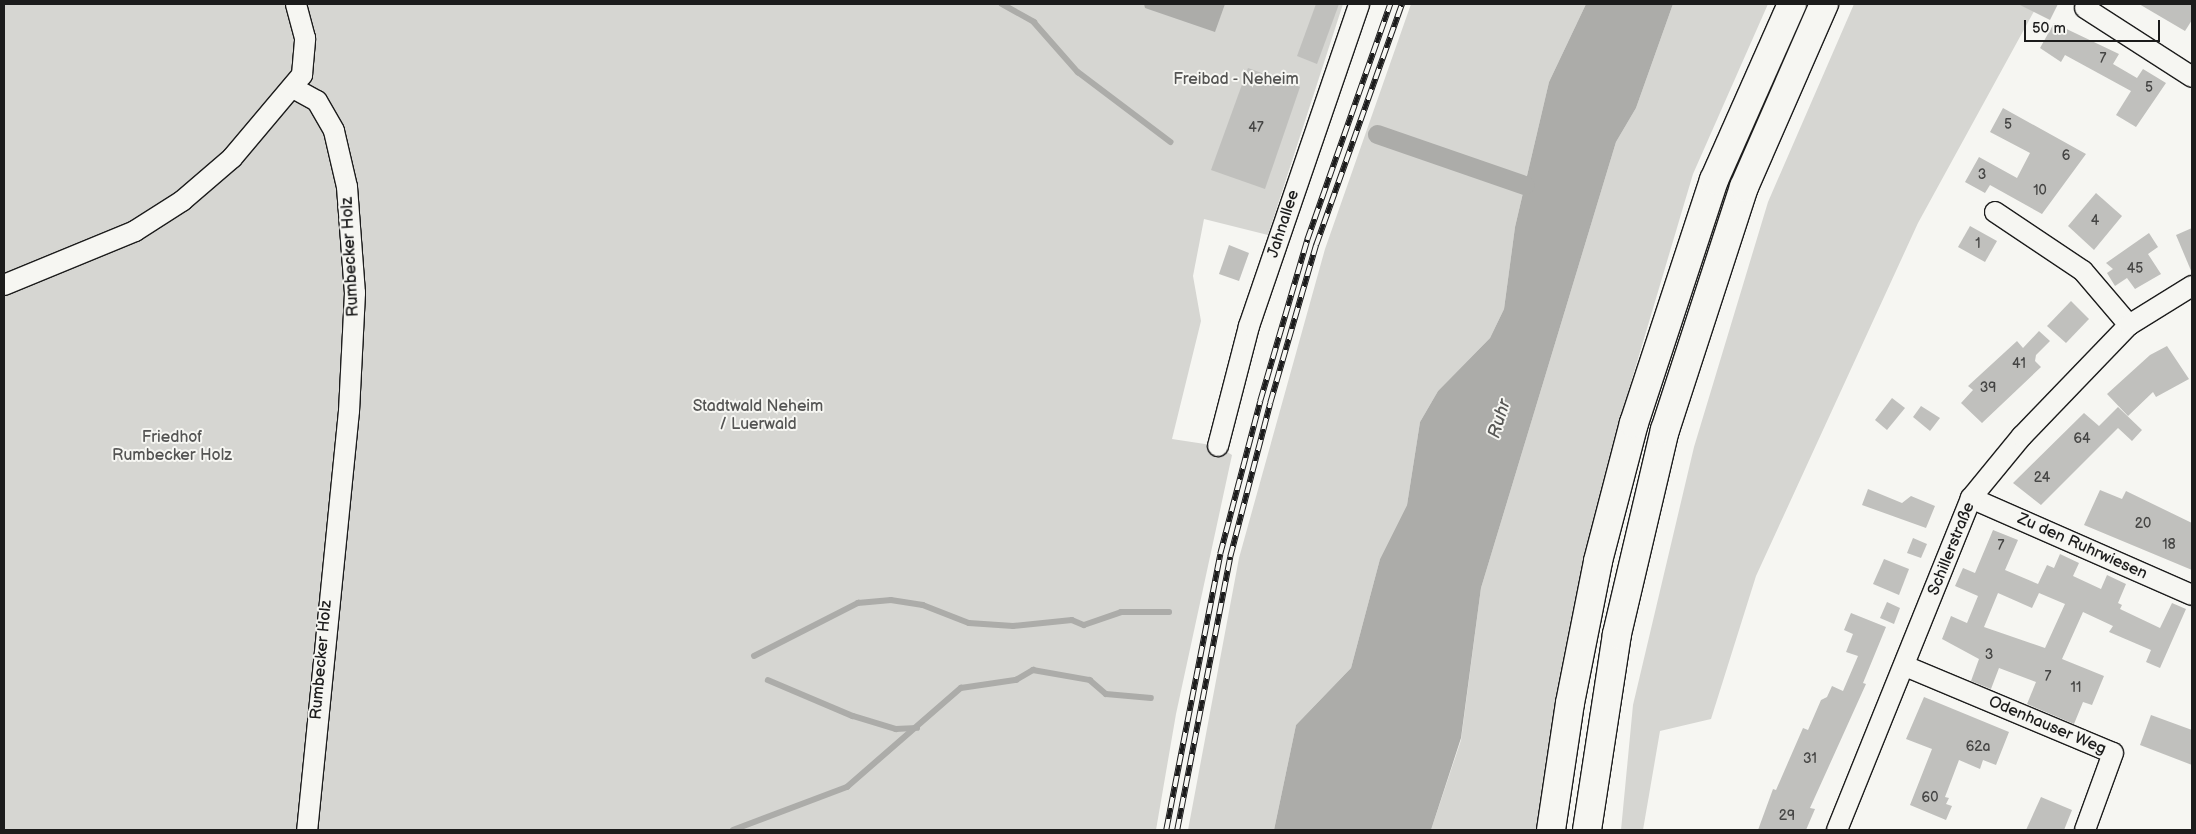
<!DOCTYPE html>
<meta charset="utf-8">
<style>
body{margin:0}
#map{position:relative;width:2196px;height:834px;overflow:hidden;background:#f6f6f2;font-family:"Balsamiq Sans",sans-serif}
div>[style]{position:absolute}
.green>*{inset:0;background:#d6d6d2}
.water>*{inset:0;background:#acaca9}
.stream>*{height:5.5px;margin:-2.75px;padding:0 2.75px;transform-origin:2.75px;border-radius:2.75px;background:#acaca9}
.canal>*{height:19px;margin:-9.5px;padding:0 9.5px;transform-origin:9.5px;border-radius:9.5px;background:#acaca9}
.building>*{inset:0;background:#c0c0bd}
.roads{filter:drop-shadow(1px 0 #1c1c1c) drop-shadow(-1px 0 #1c1c1c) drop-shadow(0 1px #1c1c1c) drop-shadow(0 -1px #1c1c1c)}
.street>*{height:20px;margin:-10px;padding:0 10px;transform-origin:10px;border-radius:10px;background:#f6f6f2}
.highway>*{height:28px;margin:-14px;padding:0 14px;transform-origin:14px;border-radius:14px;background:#f6f6f2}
.rail>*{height:5.5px;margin-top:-2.75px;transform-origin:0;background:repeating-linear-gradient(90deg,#f6f6f2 0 11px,#1c1c1c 0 22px);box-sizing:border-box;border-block:1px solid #1c1c1c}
span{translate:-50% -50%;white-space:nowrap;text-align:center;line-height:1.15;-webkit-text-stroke:4px #f6f6f2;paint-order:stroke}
.number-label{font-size:14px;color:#454544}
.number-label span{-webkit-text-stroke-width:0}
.park-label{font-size:16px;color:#545453}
.street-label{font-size:16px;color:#1c1c1c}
.water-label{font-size:18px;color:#565654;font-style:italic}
.frame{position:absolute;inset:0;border:5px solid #1c1c1c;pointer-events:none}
.scale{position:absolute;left:2024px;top:20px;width:136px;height:22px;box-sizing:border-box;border:2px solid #1c1c1c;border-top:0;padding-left:6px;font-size:15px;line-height:18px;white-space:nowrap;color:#1c1c1c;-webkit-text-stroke:4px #f6f6f2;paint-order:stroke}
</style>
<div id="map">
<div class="green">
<i style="clip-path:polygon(4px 4px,1343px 4px,1268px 235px,1204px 219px,1193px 276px,1201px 321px,1172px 439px,1218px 446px,1232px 455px,1176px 714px,1156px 830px,4px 830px)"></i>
<i style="clip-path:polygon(1411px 4px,1586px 4px,1549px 82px,1515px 227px,1504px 309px,1490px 338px,1438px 391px,1420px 422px,1407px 505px,1380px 559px,1351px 668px,1296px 725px,1274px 830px,1188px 830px,1239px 558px,1325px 249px)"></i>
<i style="clip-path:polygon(1673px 4px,1768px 4px,1693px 174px,1618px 426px,1556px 711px,1544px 830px,1431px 830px,1461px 740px,1481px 588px,1616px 142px,1636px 108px)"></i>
<i style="clip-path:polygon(1854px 4px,2038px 4px,1918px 223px,1756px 576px,1711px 719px,1660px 731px,1643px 830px,1621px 830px,1633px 705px,1694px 447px,1768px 202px)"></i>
</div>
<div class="water">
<i style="clip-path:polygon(1144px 4px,1225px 4px,1215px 32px,1145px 8px)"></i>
<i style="clip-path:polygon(1586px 4px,1673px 4px,1636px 108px,1616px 142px,1481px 588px,1461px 738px,1431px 830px,1274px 830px,1296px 725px,1351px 668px,1380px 559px,1407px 505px,1420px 422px,1438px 391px,1490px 338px,1504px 309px,1515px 227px,1549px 82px)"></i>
</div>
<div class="stream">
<i style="left:1002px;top:4px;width:37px;rotate:29deg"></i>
<i style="left:1034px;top:22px;width:67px;rotate:48.7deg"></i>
<i style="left:1078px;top:72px;width:116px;rotate:37deg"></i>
<i style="left:754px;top:656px;width:117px;rotate:-27deg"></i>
<i style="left:858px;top:603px;width:33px;rotate:-5deg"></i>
<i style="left:891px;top:600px;width:32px;rotate:9deg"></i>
<i style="left:923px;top:605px;width:49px;rotate:21.4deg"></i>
<i style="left:969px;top:623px;width:44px;rotate:3.9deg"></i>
<i style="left:1013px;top:626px;width:59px;rotate:-5.8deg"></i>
<i style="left:1072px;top:620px;width:13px;rotate:23deg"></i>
<i style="left:1084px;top:625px;width:39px;rotate:-19deg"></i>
<i style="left:1121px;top:612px;width:48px"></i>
<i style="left:768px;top:680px;width:92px;rotate:23deg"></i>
<i style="left:853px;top:716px;width:45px;rotate:16.8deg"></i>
<i style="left:896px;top:729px;width:21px;rotate:-3deg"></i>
<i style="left:733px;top:830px;width:122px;rotate:-20.7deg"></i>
<i style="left:847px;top:787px;width:151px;rotate:-41deg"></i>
<i style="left:961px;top:688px;width:56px;rotate:-8.3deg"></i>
<i style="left:1016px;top:680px;width:20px;rotate:-30deg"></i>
<i style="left:1033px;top:670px;width:58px;rotate:10deg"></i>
<i style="left:1090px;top:680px;width:21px;rotate:41deg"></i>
<i style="left:1106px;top:694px;width:45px;rotate:5.1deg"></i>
</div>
<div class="canal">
<i style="left:1377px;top:134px;width:156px;rotate:19.1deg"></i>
</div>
<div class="building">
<i style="clip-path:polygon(1316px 4px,1339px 4px,1317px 64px,1297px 56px)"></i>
<i style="clip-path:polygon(2018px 4px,2058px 4px,2050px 20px)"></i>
<i style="clip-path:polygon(2139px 4px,2192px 4px,2192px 20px,2185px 31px)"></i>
<i style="clip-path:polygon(2054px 23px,2119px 54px,2113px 64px,2137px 78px,2143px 69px,2166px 83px,2136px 127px,2116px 115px,2131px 91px,2065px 55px,2061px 62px,2040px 48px)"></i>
<i style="clip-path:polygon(1248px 68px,1300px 87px,1265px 189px,1211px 170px)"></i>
<i style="clip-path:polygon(2003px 108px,2086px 154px,2042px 214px,1990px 185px,1985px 193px,1965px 182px,1979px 157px,2017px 178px,2030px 153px,1990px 132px)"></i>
<i style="clip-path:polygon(2096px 193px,2122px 216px,2094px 250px,2068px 226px)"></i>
<i style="clip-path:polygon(1970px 226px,1997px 241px,1985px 262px,1958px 247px)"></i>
<i style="clip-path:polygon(2192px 228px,2192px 273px,2176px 235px)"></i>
<i style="clip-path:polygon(2149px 233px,2158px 247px,2148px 254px,2161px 274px,2135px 289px,2127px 278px,2115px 286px,2107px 273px,2113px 269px,2106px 263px)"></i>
<i style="clip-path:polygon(1229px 245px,1249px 253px,1239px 281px,1219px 274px)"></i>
<i style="clip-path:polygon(2071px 301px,2089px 319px,2066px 343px,2047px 326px)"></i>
<i style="clip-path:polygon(2039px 331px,2050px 341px,2036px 355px,2035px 361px,2041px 367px,1982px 423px,1961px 403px,1973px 390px,1968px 386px,2017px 341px,2023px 348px)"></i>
<i style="clip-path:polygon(2167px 346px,2189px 379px,2156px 397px,2153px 392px,2128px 416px,2107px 394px,2150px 355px)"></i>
<i style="clip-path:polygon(1892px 398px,1905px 408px,1887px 430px,1875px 420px)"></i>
<i style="clip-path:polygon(1921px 406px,1940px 418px,1930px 431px,1913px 417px)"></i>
<i style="clip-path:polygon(2118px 407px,2142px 430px,2132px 441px,2118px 428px,2041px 505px,2013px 483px,2084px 413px,2099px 426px)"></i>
<i style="clip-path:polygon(1868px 489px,1902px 503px,1911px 496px,1935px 506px,1926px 528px,1862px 505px)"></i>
<i style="clip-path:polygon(2100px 490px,2122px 499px,2126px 491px,2192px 523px,2192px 570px,2084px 525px)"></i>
<i style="clip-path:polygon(evenodd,1993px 530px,2018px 540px,2005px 570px,2038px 584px,2047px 565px,2054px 568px,2060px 554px,2079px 563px,2073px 576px,2101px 589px,2107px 575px,2126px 584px,2118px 603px,2122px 605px,2120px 609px,2160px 628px,2172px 603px,2186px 609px,2160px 668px,2146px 662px,2151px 650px,2109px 632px,2113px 626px,2083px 612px,2062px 659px,2104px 676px,2092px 705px,2083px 702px,2074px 724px,2027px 704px,2036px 682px,1999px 668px,1991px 689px,1971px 681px,1979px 659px,1942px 639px,1951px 616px,1967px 623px,1978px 596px,1955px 586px,1963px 568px,1975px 573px,1993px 530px,1998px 593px,2032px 608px,2039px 593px,2065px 604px,2045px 648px,1984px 627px,1998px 593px)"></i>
<i style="clip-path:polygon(1913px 538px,1927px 544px,1921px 558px,1907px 553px)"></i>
<i style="clip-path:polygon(1884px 559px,1909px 569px,1899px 595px,1873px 584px)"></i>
<i style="clip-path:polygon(1887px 602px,1900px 608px,1894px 624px,1880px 618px)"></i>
<i style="clip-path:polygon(1851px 613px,1886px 627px,1863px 683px,1866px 684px,1810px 808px,1815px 809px,1806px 830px,1758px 830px,1773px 789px,1776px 790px,1803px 728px,1808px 730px,1821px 700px,1827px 697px,1832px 686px,1843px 691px,1858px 656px,1846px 652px,1853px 634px,1844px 630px)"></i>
<i style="clip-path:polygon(1924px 697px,2009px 732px,1996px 765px,1983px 760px,1980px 769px,1959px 760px,1945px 797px,1949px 798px,1946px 804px,1952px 806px,1946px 820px,1910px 805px,1932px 749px,1906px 739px)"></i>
<i style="clip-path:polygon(2151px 715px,2192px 730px,2192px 765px,2140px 745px)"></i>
<i style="clip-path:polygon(2041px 797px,2072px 810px,2064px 830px,2026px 830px)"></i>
</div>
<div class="roads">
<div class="street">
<i style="left:2085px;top:8px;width:127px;rotate:32.8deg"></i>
<i style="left:295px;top:89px;width:25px;rotate:29deg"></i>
<i style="left:317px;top:101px;width:34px;rotate:60deg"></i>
<i style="left:334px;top:131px;width:57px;rotate:76.9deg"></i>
<i style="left:347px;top:187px;width:106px;rotate:85.7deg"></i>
<i style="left:355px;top:293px;width:118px;rotate:92.9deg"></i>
<i style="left:349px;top:411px;width:421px;rotate:95.7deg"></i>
<i style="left:1995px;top:212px;width:106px;rotate:33.8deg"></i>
<i style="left:2083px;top:271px;width:71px;rotate:49.6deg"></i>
<i style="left:4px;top:285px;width:142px;rotate:-22.4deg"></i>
<i style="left:135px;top:231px;width:56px;rotate:-32.6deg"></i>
<i style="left:182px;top:201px;width:66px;rotate:-40.7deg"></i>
<i style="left:232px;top:158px;width:109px;rotate:-49.9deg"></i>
<i style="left:302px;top:75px;width:37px;rotate:-85deg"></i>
<i style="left:305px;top:38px;width:35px;rotate:-105deg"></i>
<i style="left:1218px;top:446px;width:124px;rotate:-75.5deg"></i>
<i style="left:1249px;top:326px;width:340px;rotate:-71.1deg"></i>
<i style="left:1971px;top:498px;width:241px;rotate:23.7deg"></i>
<i style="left:1905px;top:666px;width:225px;rotate:22.7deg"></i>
<i style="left:2113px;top:753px;width:82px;rotate:110deg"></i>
<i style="left:1837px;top:830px;width:358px;rotate:-68deg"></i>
<i style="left:1971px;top:498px;width:80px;rotate:-50.6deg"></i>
<i style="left:2022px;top:436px;width:154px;rotate:-46.1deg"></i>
<i style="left:2129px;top:325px;width:74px;rotate:-31.8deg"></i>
</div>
<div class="highway">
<i style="left:1551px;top:830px;width:128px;rotate:-81.5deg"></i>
<i style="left:1570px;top:703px;width:145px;rotate:-78.8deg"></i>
<i style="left:1598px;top:561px;width:143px;rotate:-75.4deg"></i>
<i style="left:1634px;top:423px;width:256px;rotate:-71.8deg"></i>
<i style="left:1714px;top:180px;width:193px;rotate:-66.1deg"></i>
<i style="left:1587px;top:830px;width:198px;rotate:-81.3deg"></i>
<i style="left:1617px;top:634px;width:210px;rotate:-76.8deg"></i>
<i style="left:1665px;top:430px;width:256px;rotate:-72deg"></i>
<i style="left:1744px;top:187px;width:200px;rotate:-66.4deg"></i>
</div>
</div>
<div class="rail">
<i style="left:1166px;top:830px;width:281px;rotate:-78.9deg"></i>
<i style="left:1220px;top:554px;width:158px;rotate:-75.3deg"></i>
<i style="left:1260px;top:401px;width:168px;rotate:-73.7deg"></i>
<i style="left:1307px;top:240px;width:250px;rotate:-70.6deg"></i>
<i style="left:1177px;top:830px;width:278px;rotate:-79deg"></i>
<i style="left:1230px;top:557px;width:159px;rotate:-75.4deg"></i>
<i style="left:1270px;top:403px;width:165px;rotate:-73.8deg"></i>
<i style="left:1316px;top:245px;width:256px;rotate:-70.4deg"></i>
</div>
<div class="number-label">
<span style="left:2103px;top:59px">7</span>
<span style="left:2149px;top:88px">5</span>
<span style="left:2008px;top:125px">5</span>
<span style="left:1256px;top:128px">47</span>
<span style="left:2066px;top:156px">6</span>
<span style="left:1982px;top:175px">3</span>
<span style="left:2040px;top:191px">10</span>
<span style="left:2095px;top:221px">4</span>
<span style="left:1978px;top:244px">1</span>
<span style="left:2135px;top:269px">45</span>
<span style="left:2019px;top:364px">41</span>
<span style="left:1988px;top:388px">39</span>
<span style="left:2082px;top:439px">64</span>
<span style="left:2042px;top:478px">24</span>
<span style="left:2143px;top:524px">20</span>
<span style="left:2169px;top:545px">18</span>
<span style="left:2001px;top:546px">7</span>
<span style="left:1989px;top:655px">3</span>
<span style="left:2048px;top:677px">7</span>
<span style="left:2076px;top:688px">11</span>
<span style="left:1978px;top:747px">62a</span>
<span style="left:1810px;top:759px">31</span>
<span style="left:1930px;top:798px">60</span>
<span style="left:1787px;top:816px">29</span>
</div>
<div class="park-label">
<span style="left:1236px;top:80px">Freibad - Neheim</span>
<span style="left:758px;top:416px">Stadtwald Neheim<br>/ Luerwald</span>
<span style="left:172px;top:447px">Friedhof<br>Rumbecker Holz</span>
</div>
<div class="street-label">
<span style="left:1284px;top:224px;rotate:-72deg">Jahnallee</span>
<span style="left:351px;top:257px;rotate:-93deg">Rumbecker Holz</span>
<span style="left:2082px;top:547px;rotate:24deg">Zu den Ruhrwiesen</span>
<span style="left:1952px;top:549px;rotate:-68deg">Schillerstraße</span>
<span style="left:322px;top:660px;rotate:-85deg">Rumbecker Holz</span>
<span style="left:2047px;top:726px;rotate:23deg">Odenhauser Weg</span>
</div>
<div class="water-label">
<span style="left:1500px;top:419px;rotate:-73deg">Ruhr</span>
</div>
<div class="frame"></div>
<div class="scale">50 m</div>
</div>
